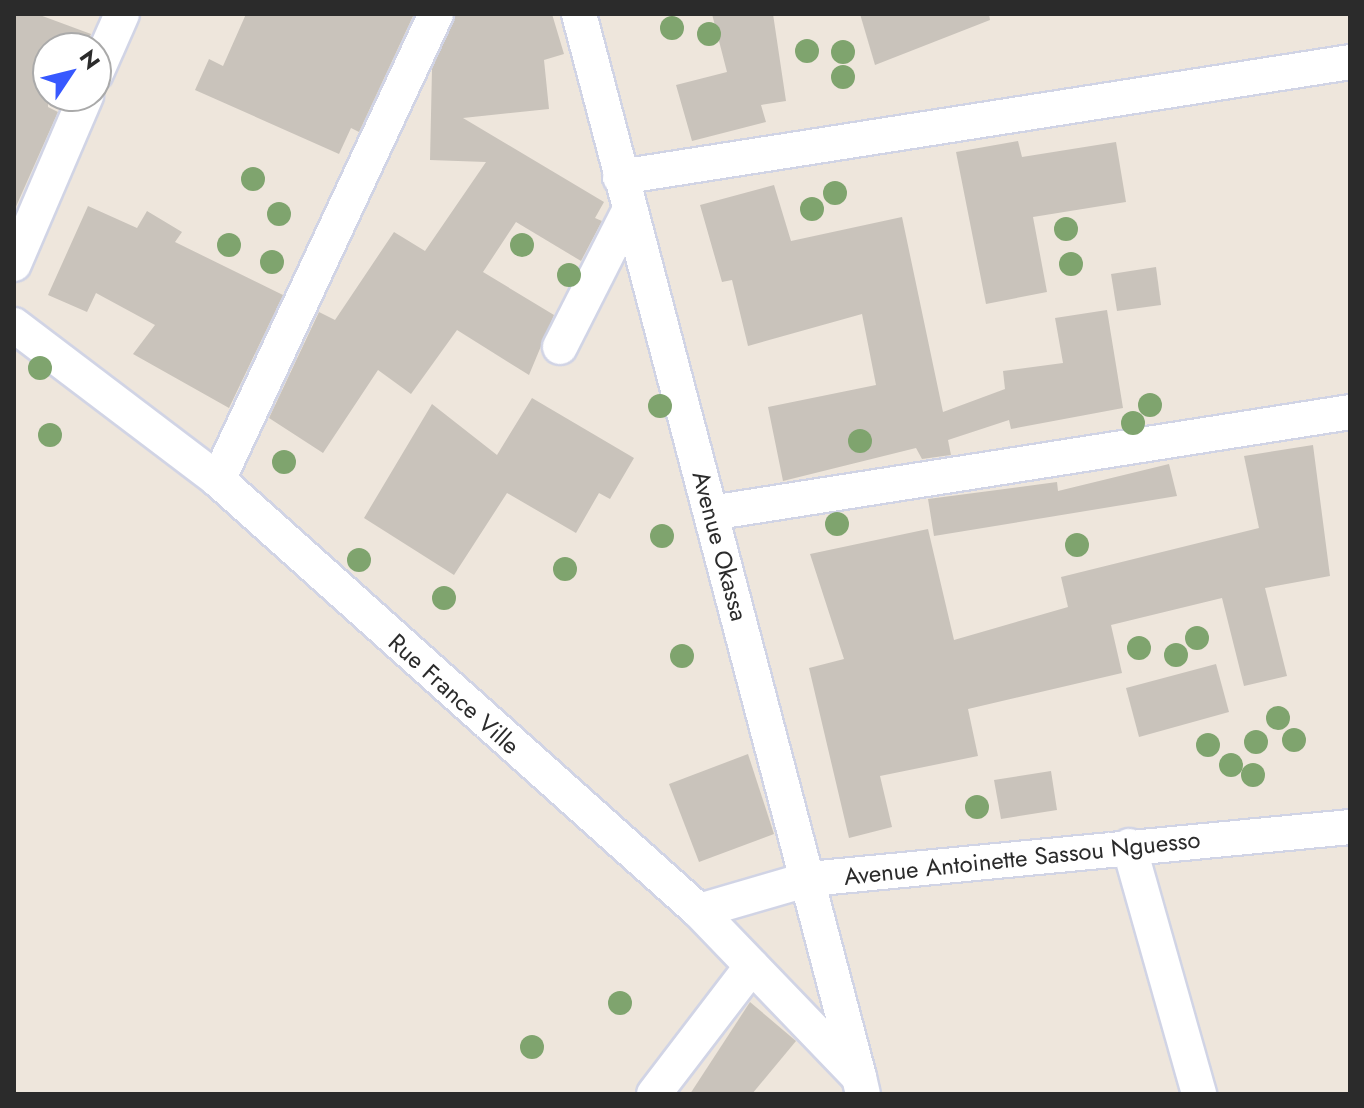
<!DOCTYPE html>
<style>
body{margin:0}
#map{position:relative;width:1364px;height:1108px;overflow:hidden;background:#eee6dc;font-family:Jost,sans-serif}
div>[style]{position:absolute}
.building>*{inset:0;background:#c9c3bb}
.roads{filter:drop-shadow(2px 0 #d1d4e5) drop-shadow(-2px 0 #d1d4e5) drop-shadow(0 2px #d1d4e5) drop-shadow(0 -2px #d1d4e5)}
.street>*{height:34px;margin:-17px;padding:0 17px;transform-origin:17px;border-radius:17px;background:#fff}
.trees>*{width:24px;height:24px;margin:-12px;border-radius:50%;background:#7fa46e}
span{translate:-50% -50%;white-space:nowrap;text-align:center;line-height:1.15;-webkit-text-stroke:6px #fff;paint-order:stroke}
.street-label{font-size:24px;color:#2b2b2b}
.frame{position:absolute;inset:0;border:16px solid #2b2b2b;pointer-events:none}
.north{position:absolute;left:32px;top:32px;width:80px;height:80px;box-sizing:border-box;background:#fff;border:2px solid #aaa;border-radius:50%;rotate:55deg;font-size:22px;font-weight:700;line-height:32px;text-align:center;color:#2b2b2b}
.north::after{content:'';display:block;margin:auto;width:28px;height:36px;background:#3758ff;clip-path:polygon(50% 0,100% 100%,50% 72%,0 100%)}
</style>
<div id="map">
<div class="building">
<i style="clip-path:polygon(14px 14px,37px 14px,91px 34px,85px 48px,48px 48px,48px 107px,58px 112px,14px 211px)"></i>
<i style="clip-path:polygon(246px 14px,414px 14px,359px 132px,351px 128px,339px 154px,195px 90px,209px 59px,223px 66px)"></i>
<i style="clip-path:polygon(456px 14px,552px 14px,564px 54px,544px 60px,549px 109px,463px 118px,604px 202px,595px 218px,602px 221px,581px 261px,516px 222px,483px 272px,554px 315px,529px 375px,457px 330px,411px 394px,378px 370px,323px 453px,269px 418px,319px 312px,335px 320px,394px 232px,425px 251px,486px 162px,430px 160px,432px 69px)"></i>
<i style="clip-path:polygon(712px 14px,773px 14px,786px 101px,761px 105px,766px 122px,692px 141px,676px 85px,727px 72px)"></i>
<i style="clip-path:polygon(860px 14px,989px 14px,990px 20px,875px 65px)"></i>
<i style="clip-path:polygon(1018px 141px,1022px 157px,1116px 142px,1126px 202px,1033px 217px,1047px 292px,986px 304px,956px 152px)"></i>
<i style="clip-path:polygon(774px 185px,791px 241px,902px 217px,943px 412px,1005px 389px,1003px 371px,1063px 363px,1055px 318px,1107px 310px,1123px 408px,1011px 429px,1009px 420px,948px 440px,951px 455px,922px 459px,916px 448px,783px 481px,768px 407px,876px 385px,862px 314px,748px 346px,732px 280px,722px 282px,700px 205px)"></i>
<i style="clip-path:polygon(88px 206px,137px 228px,147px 211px,182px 232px,175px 242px,283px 295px,229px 408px,133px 354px,155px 325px,96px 293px,87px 312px,48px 295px)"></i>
<i style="clip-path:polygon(1156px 267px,1161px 305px,1117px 311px,1111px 274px)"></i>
<i style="clip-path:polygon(532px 398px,634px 458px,610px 499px,599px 493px,576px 533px,507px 493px,454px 575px,364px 518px,432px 404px,497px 455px)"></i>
<i style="clip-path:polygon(1313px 445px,1330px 576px,1265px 588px,1287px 676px,1244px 686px,1222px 598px,1111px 625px,1122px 673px,968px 709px,978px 756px,880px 776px,892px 827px,849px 838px,809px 668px,844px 659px,810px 554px,928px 529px,954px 640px,1068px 607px,1061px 577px,1259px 528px,1244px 456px)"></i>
<i style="clip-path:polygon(1169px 464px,1177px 496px,934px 536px,928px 499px,1057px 482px,1058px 491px)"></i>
<i style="clip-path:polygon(1216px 664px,1229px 712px,1139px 737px,1126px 688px)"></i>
<i style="clip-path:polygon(748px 754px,774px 834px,699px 862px,669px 784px)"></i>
<i style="clip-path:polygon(1051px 771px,1057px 810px,1001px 819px,994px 780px)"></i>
<i style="clip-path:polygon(750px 1002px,796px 1041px,752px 1094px,690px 1094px)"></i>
</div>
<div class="roads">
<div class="street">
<i style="left:579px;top:14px;width:1099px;rotate:75.24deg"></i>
<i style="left:96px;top:73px;width:64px;rotate:-66.2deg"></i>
<i style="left:620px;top:177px;width:739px;rotate:-8.95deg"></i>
<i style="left:14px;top:264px;width:183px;rotate:-66.8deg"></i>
<i style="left:14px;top:325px;width:256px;rotate:37.2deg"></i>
<i style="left:218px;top:480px;width:646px;rotate:41.86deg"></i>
<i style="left:699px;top:911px;width:231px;rotate:46.1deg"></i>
<i style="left:859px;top:1077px;width:17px;rotate:77deg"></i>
<i style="left:560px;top:347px;width:153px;rotate:-63.1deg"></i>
<i style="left:218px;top:480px;width:514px;rotate:-64.93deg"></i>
<i style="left:711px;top:513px;width:647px;rotate:-8.98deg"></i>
<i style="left:1129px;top:846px;width:258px;rotate:74.2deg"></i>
<i style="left:699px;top:911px;width:115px;rotate:-16.2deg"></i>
<i style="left:809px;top:879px;width:543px;rotate:-5.49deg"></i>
<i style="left:654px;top:1094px;width:161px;rotate:-52.6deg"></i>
</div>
</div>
<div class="trees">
<i style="left:672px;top:28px"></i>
<i style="left:709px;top:34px"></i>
<i style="left:807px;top:51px"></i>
<i style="left:843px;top:52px"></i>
<i style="left:843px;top:77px"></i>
<i style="left:253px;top:179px"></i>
<i style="left:835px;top:193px"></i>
<i style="left:812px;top:209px"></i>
<i style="left:279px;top:214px"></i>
<i style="left:1066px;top:229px"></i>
<i style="left:229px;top:245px"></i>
<i style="left:522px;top:245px"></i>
<i style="left:272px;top:262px"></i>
<i style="left:1071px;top:264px"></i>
<i style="left:569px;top:275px"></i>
<i style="left:40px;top:368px"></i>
<i style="left:1150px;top:405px"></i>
<i style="left:660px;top:406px"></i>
<i style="left:1133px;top:423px"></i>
<i style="left:50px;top:435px"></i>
<i style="left:860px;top:441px"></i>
<i style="left:284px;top:462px"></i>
<i style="left:837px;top:524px"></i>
<i style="left:662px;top:536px"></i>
<i style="left:1077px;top:545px"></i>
<i style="left:359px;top:560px"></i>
<i style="left:565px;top:569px"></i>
<i style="left:444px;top:598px"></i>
<i style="left:1197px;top:638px"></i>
<i style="left:1139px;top:648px"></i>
<i style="left:1176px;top:655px"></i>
<i style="left:682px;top:656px"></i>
<i style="left:1278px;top:718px"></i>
<i style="left:1294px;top:740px"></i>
<i style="left:1256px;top:742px"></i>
<i style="left:1208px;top:745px"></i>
<i style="left:1231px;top:765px"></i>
<i style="left:1253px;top:775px"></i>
<i style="left:977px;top:807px"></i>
<i style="left:620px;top:1003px"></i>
<i style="left:532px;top:1047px"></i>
</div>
<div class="street-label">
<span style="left:720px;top:546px;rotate:75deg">Avenue Okassa</span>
<span style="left:454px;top:694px;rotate:42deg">Rue France Ville</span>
<span style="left:1022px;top:858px;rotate:-6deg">Avenue Antoinette Sassou Nguesso</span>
</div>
<div class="frame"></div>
<div class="north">N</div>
</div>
